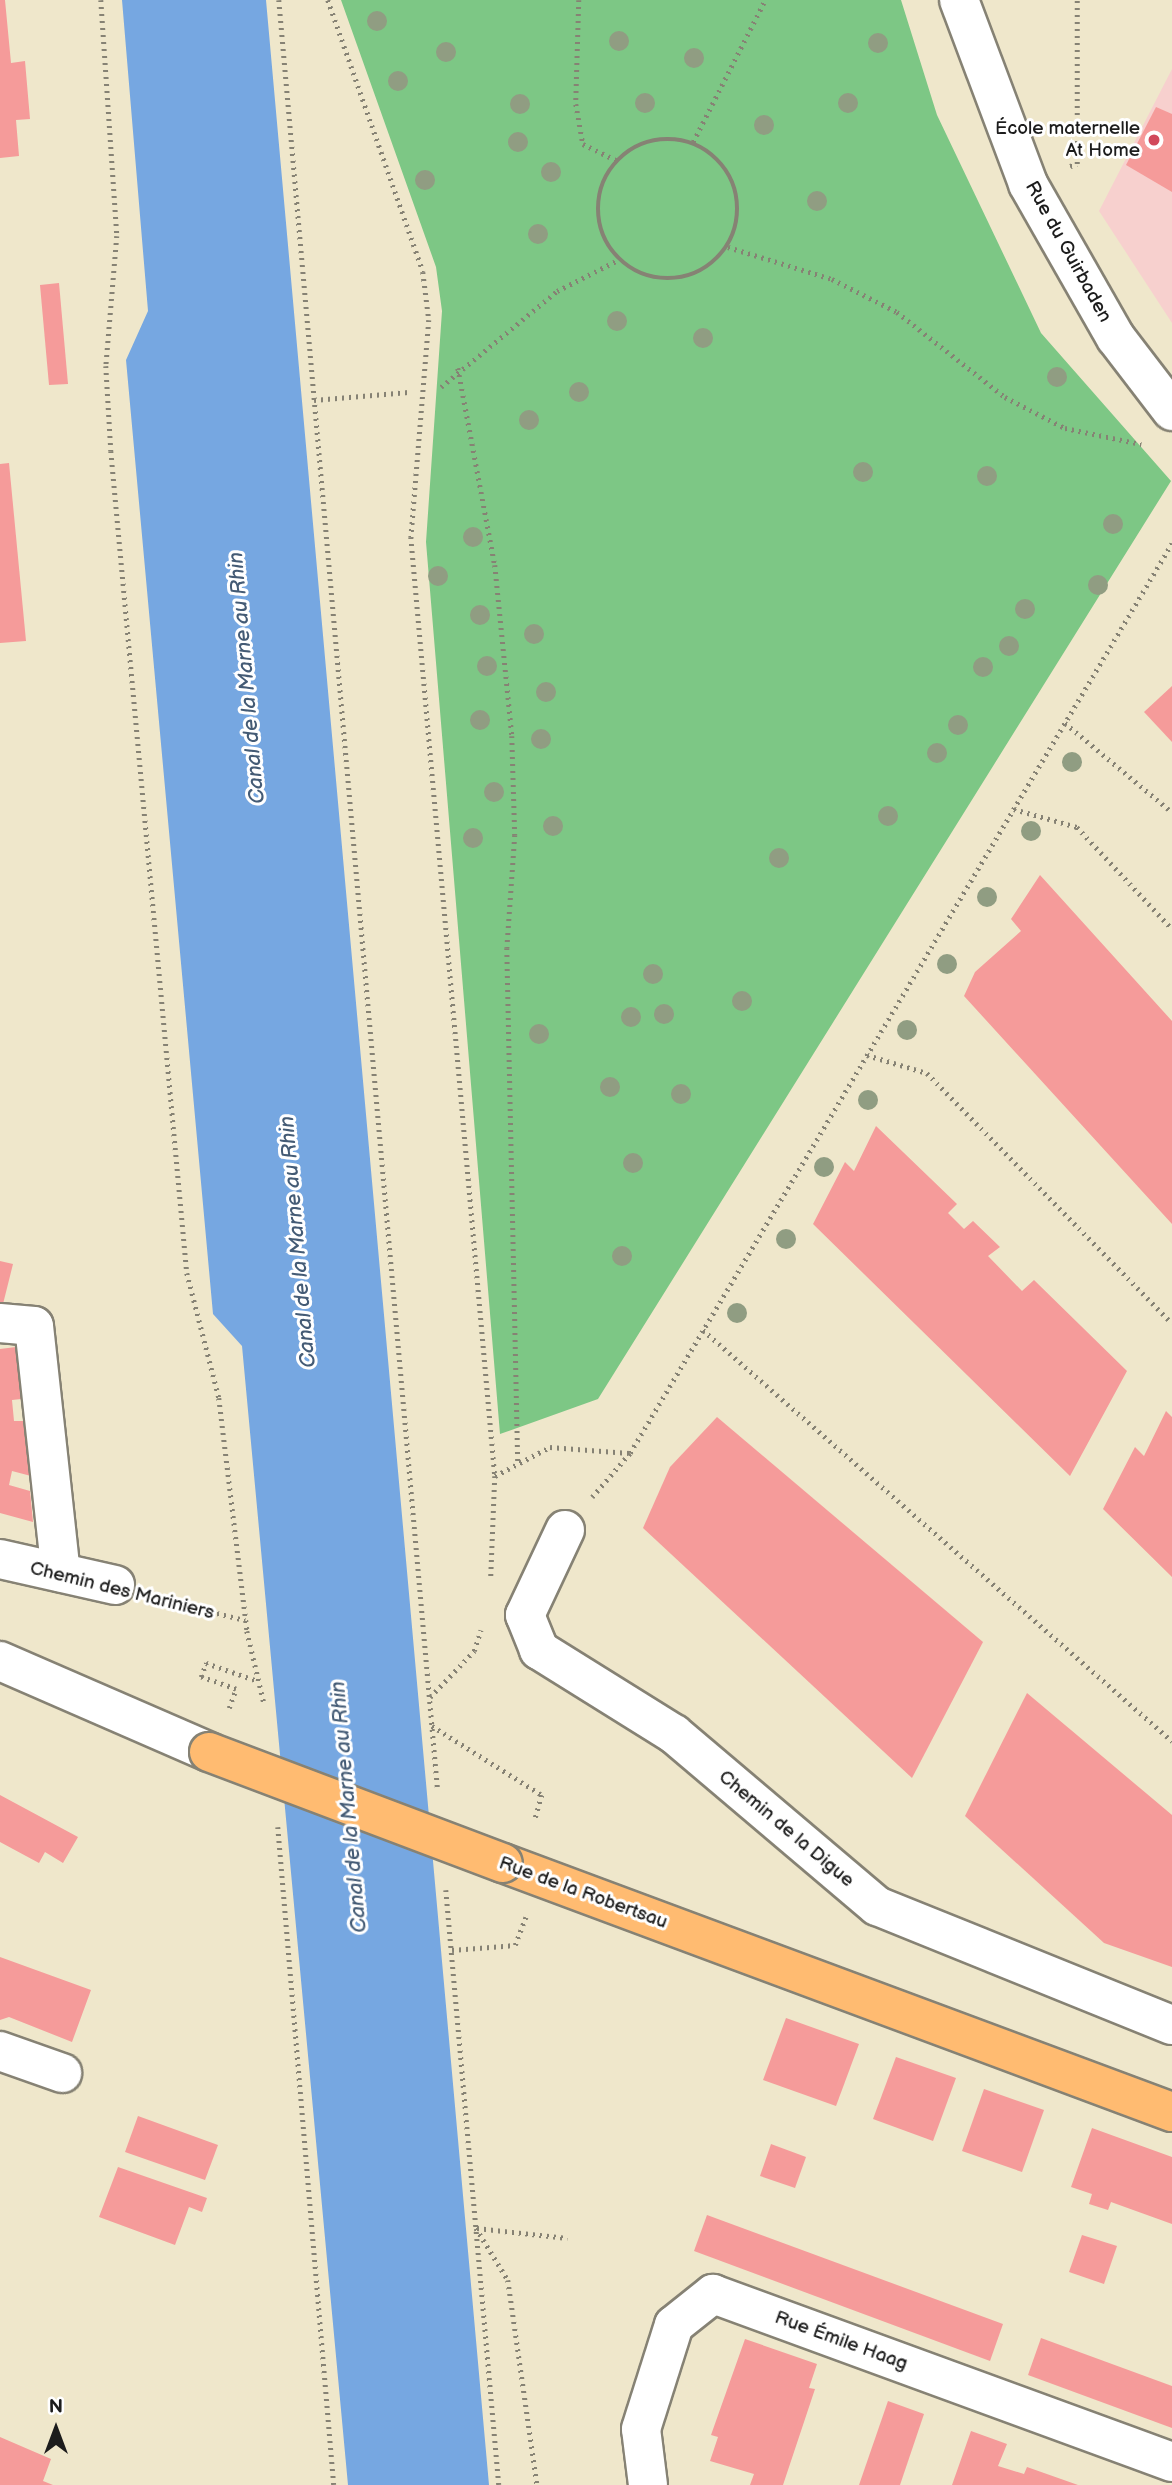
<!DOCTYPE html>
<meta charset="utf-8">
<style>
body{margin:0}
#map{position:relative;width:1172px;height:2485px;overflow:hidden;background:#efe7cb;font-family:"Balsamiq Sans",sans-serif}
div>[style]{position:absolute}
.built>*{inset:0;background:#f7d0ce}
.green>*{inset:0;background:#7dc785}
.water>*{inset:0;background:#76a7e1}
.building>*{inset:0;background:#f59b9a}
.path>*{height:4.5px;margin-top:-2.25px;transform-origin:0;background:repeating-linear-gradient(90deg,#868274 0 2px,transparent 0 7px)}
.path>.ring{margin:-2.25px;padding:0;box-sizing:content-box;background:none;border:4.5px solid #868274;border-radius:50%}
.roads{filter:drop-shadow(2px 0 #868274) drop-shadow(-2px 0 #868274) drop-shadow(0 2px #868274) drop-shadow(0 -2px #868274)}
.minor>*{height:38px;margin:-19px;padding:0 19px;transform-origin:19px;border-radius:19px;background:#fff}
.major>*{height:38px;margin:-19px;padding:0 19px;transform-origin:19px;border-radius:19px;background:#ffbb71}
.bridges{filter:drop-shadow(2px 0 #868274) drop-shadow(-2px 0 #868274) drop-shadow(0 2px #868274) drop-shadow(0 -2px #868274)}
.major-bridge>*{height:38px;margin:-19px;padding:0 19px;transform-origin:19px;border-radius:19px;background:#ffbb71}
.trees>*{width:20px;height:20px;margin:-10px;border-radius:50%;background:#909d82}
.dots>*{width:19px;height:19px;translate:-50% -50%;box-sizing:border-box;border:4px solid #fff;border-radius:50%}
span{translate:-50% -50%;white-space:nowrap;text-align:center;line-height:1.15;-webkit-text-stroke:6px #fff;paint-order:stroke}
.poi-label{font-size:19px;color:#1c1c1c}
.right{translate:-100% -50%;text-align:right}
.street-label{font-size:19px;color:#1c1c1c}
.water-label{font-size:21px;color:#445b75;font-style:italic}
.north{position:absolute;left:21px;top:2394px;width:70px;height:70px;-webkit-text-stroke:5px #fff;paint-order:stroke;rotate:0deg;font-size:19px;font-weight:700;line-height:28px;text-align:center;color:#1c1c1c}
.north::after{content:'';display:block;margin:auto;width:24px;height:32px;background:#1c1c1c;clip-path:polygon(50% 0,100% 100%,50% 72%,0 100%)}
</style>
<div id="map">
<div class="built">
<i style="clip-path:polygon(1172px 69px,1172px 323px,1099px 211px)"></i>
</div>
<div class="green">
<i style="clip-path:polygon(341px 0,901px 0,937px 115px,1041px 333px,1171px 481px,598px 1399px,500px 1434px,426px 542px,442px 311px,436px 267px)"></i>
</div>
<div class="water">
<i style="clip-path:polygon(122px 0,266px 0,489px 2485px,348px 2485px,242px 1346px,213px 1314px,126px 360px,148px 311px)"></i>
</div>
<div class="building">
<i style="clip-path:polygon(0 0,5px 0,11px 63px,25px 61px,30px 119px,16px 120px,19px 156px,0 158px)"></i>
<i style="clip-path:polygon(1156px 107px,1172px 114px,1172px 192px,1126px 165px)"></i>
<i style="clip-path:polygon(59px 283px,68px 384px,49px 385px,40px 285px)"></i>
<i style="clip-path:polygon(9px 463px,26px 641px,0 643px,0 464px)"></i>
<i style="clip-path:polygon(1172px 686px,1172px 742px,1144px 712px)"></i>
<i style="clip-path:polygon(1040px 875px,1172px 1021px,1172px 1224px,964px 996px,975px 972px,1021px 931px,1011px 919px)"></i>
<i style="clip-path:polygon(876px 1126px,957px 1204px,948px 1213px,964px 1229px,973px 1221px,1000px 1247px,988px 1256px,1022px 1291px,1034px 1280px,1127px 1371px,1070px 1476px,813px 1224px,845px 1162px,854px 1171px)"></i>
<i style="clip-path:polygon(0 1261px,13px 1264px,3px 1304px,0 1303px)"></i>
<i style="clip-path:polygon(16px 1347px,21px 1399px,12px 1400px,14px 1421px,23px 1421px,31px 1476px,12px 1471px,9px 1485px,30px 1491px,33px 1522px,0 1513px,0 1349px)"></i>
<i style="clip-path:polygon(1166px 1411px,1172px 1417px,1172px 1577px,1103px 1509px,1135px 1447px,1144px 1456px)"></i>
<i style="clip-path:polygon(717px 1417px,983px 1642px,912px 1778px,643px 1528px,670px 1467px)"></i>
<i style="clip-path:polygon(1027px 1693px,1172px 1815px,1172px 1967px,1104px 1943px,965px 1816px)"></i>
<i style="clip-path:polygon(0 1795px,78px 1837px,63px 1863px,45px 1852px,39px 1863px,0 1842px)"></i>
<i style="clip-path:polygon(0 1957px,91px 1990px,72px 2042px,9px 2017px,0 2020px)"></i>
<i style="clip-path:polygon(786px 2018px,859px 2044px,836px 2106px,763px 2080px)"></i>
<i style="clip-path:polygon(896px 2057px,956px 2078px,933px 2141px,873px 2119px)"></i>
<i style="clip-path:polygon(984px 2089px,1044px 2110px,1022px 2172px,962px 2151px)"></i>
<i style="clip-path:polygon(138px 2116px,218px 2145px,205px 2180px,125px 2152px)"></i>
<i style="clip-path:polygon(1092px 2128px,1172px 2157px,1172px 2224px,1111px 2202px,1108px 2210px,1089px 2204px,1092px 2194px,1071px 2187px)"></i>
<i style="clip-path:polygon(771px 2144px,806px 2157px,795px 2188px,760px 2176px)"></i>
<i style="clip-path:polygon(118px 2167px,207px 2198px,202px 2212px,189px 2207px,175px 2245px,99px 2217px)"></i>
<i style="clip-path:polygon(707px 2215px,1003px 2324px,990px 2361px,694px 2251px)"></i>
<i style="clip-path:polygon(1082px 2235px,1117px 2246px,1104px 2284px,1069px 2272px)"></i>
<i style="clip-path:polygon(1041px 2338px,1172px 2386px,1172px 2428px,1028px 2375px)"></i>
<i style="clip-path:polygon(745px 2339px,817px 2364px,809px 2388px,815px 2389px,783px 2485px,750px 2485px,754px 2474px,710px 2461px,718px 2437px,711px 2435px)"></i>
<i style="clip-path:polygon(888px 2401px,924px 2414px,900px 2485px,859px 2485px)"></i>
<i style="clip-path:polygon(971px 2431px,1007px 2444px,998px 2466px,1024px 2474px,1027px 2467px,1078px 2485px,952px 2485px)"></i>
<i style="clip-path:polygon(0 2437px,51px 2459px,43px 2481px,53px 2485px,0 2485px)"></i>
</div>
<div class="path">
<i style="left:101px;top:0;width:237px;rotate:86.1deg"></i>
<i style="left:117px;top:236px;width:130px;rotate:94.8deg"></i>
<i style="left:106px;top:366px;width:85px;rotate:86.6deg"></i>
<i style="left:111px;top:451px;width:826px;rotate:84.72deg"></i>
<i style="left:187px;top:1273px;width:129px;rotate:75.6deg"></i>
<i style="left:219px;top:1398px;width:235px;rotate:83.1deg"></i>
<i style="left:247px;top:1631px;width:74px;rotate:76.7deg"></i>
<i style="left:279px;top:0;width:1798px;rotate:84.93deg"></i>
<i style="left:328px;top:0;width:288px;rotate:70.7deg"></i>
<i style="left:423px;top:272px;width:48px;rotate:82.9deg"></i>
<i style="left:429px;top:320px;width:218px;rotate:94.7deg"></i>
<i style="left:411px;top:537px;width:943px;rotate:84.89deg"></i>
<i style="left:495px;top:1476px;width:101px;rotate:92.3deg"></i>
<i style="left:579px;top:0;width:104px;rotate:91.7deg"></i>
<i style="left:576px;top:104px;width:41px;rotate:80.1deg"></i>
<i style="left:583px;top:144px;width:37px;rotate:26deg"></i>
<i class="ring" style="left:598px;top:139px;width:135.5px;height:135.5px"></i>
<i style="left:693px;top:142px;width:159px;rotate:-63.1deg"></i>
<i style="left:1070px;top:166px;width:7px;rotate:-16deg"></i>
<i style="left:1077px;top:164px;width:164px;rotate:-90deg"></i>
<i style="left:728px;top:247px;width:109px;rotate:17.1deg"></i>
<i style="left:832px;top:279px;width:73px;rotate:26.9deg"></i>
<i style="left:897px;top:312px;width:137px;rotate:38.2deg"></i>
<i style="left:1005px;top:397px;width:68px;rotate:27.3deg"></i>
<i style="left:1065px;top:428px;width:78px;rotate:11.9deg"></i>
<i style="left:458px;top:368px;width:200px;rotate:79.4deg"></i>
<i style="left:495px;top:565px;width:172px;rotate:84.3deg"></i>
<i style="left:512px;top:736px;width:99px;rotate:88.3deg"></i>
<i style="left:515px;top:835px;width:113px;rotate:94deg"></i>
<i style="left:507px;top:948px;width:516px;rotate:88.78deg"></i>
<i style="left:441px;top:387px;width:151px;rotate:-39.6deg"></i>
<i style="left:557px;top:291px;width:68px;rotate:-26.9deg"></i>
<i style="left:314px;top:400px;width:95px;rotate:-4.8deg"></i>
<i style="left:1065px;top:723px;width:139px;rotate:39.8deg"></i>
<i style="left:1014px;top:809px;width:66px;rotate:15.9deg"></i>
<i style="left:1077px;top:827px;width:139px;rotate:47deg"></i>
<i style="left:867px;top:1055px;width:63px;rotate:16.7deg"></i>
<i style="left:927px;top:1073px;width:350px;rotate:45.6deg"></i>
<i style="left:703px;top:1330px;width:624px;rotate:41.23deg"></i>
<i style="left:495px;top:1476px;width:62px;rotate:-27.8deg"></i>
<i style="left:550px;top:1447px;width:79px;rotate:4.3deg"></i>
<i style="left:592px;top:1497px;width:58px;rotate:-49.2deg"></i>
<i style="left:630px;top:1453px;width:1059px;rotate:-59.22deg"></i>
<i style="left:156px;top:1598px;width:92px;rotate:13.9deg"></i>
<i style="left:430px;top:1697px;width:64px;rotate:-46.3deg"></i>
<i style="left:474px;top:1651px;width:22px;rotate:-72deg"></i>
<i style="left:229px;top:1708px;width:20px;rotate:-70deg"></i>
<i style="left:236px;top:1689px;width:37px;rotate:-161deg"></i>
<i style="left:201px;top:1677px;width:15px;rotate:-70deg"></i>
<i style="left:206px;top:1663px;width:55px;rotate:19.1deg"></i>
<i style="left:432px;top:1726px;width:130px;rotate:32.1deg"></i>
<i style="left:542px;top:1795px;width:26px;rotate:106deg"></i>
<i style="left:278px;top:1827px;width:660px;rotate:85.14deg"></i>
<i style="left:446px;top:1890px;width:597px;rotate:84.91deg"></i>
<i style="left:452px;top:1950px;width:63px;rotate:-4.5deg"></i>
<i style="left:515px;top:1945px;width:30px;rotate:-69deg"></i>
<i style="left:476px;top:2228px;width:61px;rotate:58.4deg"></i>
<i style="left:508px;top:2280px;width:207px;rotate:81.9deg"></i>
<i style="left:477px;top:2228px;width:91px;rotate:6.3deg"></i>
</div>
<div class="roads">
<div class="minor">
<i style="left:959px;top:0;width:197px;rotate:69.4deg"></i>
<i style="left:1028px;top:184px;width:177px;rotate:60.3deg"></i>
<i style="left:1116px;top:338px;width:92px;rotate:52.5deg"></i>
<i style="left:0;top:1323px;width:34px;rotate:5deg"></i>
<i style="left:34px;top:1326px;width:248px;rotate:83.8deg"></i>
<i style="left:565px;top:1530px;width:94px;rotate:115.2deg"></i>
<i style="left:525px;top:1615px;width:38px;rotate:68deg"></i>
<i style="left:539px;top:1650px;width:159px;rotate:31.9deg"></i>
<i style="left:674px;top:1734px;width:266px;rotate:40.3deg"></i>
<i style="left:877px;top:1906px;width:318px;rotate:22deg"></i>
<i style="left:0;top:1559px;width:118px;rotate:12.7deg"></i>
<i style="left:0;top:1661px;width:228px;rotate:23.5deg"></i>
<i style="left:0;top:2051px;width:66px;rotate:19.5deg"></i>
<i style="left:648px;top:2485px;width:56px;rotate:-97.1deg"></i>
<i style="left:641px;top:2429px;width:109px;rotate:-72.4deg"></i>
<i style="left:674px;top:2325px;width:50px;rotate:-38.5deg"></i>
<i style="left:713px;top:2294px;width:489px;rotate:20.1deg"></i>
</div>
<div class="major">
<i style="left:503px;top:1863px;width:714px;rotate:20.42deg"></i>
</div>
</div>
<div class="bridges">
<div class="major-bridge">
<i style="left:209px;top:1752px;width:314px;rotate:20.7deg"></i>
</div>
</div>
<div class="trees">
<i style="left:377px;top:21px"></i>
<i style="left:619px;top:41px"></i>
<i style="left:878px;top:43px"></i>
<i style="left:446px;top:52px"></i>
<i style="left:694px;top:58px"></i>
<i style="left:398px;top:81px"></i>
<i style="left:645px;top:103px"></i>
<i style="left:848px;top:103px"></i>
<i style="left:520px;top:104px"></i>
<i style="left:764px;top:125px"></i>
<i style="left:518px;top:142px"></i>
<i style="left:551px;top:172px"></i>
<i style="left:425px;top:180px"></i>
<i style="left:817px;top:201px"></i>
<i style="left:538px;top:234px"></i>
<i style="left:617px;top:321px"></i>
<i style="left:703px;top:338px"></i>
<i style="left:1057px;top:377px"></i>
<i style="left:579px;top:392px"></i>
<i style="left:529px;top:420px"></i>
<i style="left:863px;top:472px"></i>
<i style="left:987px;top:476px"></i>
<i style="left:1113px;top:524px"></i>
<i style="left:473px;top:537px"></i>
<i style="left:438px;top:576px"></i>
<i style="left:1098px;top:585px"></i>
<i style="left:1025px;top:609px"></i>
<i style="left:480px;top:615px"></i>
<i style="left:534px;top:634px"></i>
<i style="left:1009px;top:646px"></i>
<i style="left:487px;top:666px"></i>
<i style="left:983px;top:667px"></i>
<i style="left:546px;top:692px"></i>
<i style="left:480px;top:720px"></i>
<i style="left:958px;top:725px"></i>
<i style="left:541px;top:739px"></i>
<i style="left:937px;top:753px"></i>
<i style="left:1072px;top:762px"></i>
<i style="left:494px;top:792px"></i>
<i style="left:888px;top:816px"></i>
<i style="left:553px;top:826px"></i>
<i style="left:1031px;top:831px"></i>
<i style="left:473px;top:838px"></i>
<i style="left:779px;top:858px"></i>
<i style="left:987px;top:897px"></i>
<i style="left:947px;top:964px"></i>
<i style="left:653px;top:974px"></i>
<i style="left:742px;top:1001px"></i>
<i style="left:664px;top:1014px"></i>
<i style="left:631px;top:1017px"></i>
<i style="left:907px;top:1030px"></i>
<i style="left:539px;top:1034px"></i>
<i style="left:610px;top:1087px"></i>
<i style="left:681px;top:1094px"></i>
<i style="left:868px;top:1100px"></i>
<i style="left:633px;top:1163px"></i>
<i style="left:824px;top:1167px"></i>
<i style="left:786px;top:1239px"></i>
<i style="left:622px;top:1256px"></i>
<i style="left:737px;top:1313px"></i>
</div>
<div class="dots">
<i style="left:1154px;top:140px;background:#d1495b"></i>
</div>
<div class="poi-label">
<span class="right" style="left:1140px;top:140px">École maternelle<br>At Home</span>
</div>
<div class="street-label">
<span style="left:1068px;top:252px;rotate:61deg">Rue du Guirbaden</span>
<span style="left:122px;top:1591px;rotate:14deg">Chemin des Mariniers</span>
<span style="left:786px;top:1829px;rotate:40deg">Chemin de la Digue</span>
<span style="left:583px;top:1893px;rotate:20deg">Rue de la Robertsau</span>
<span style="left:841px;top:2341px;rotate:20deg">Rue Émile Haag</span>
</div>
<div class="water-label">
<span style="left:247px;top:678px;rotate:-95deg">Canal de la Marne au Rhin</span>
<span style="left:298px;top:1242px;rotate:-95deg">Canal de la Marne au Rhin</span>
<span style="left:349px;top:1807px;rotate:-95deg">Canal de la Marne au Rhin</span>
</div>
<div class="north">N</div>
</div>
